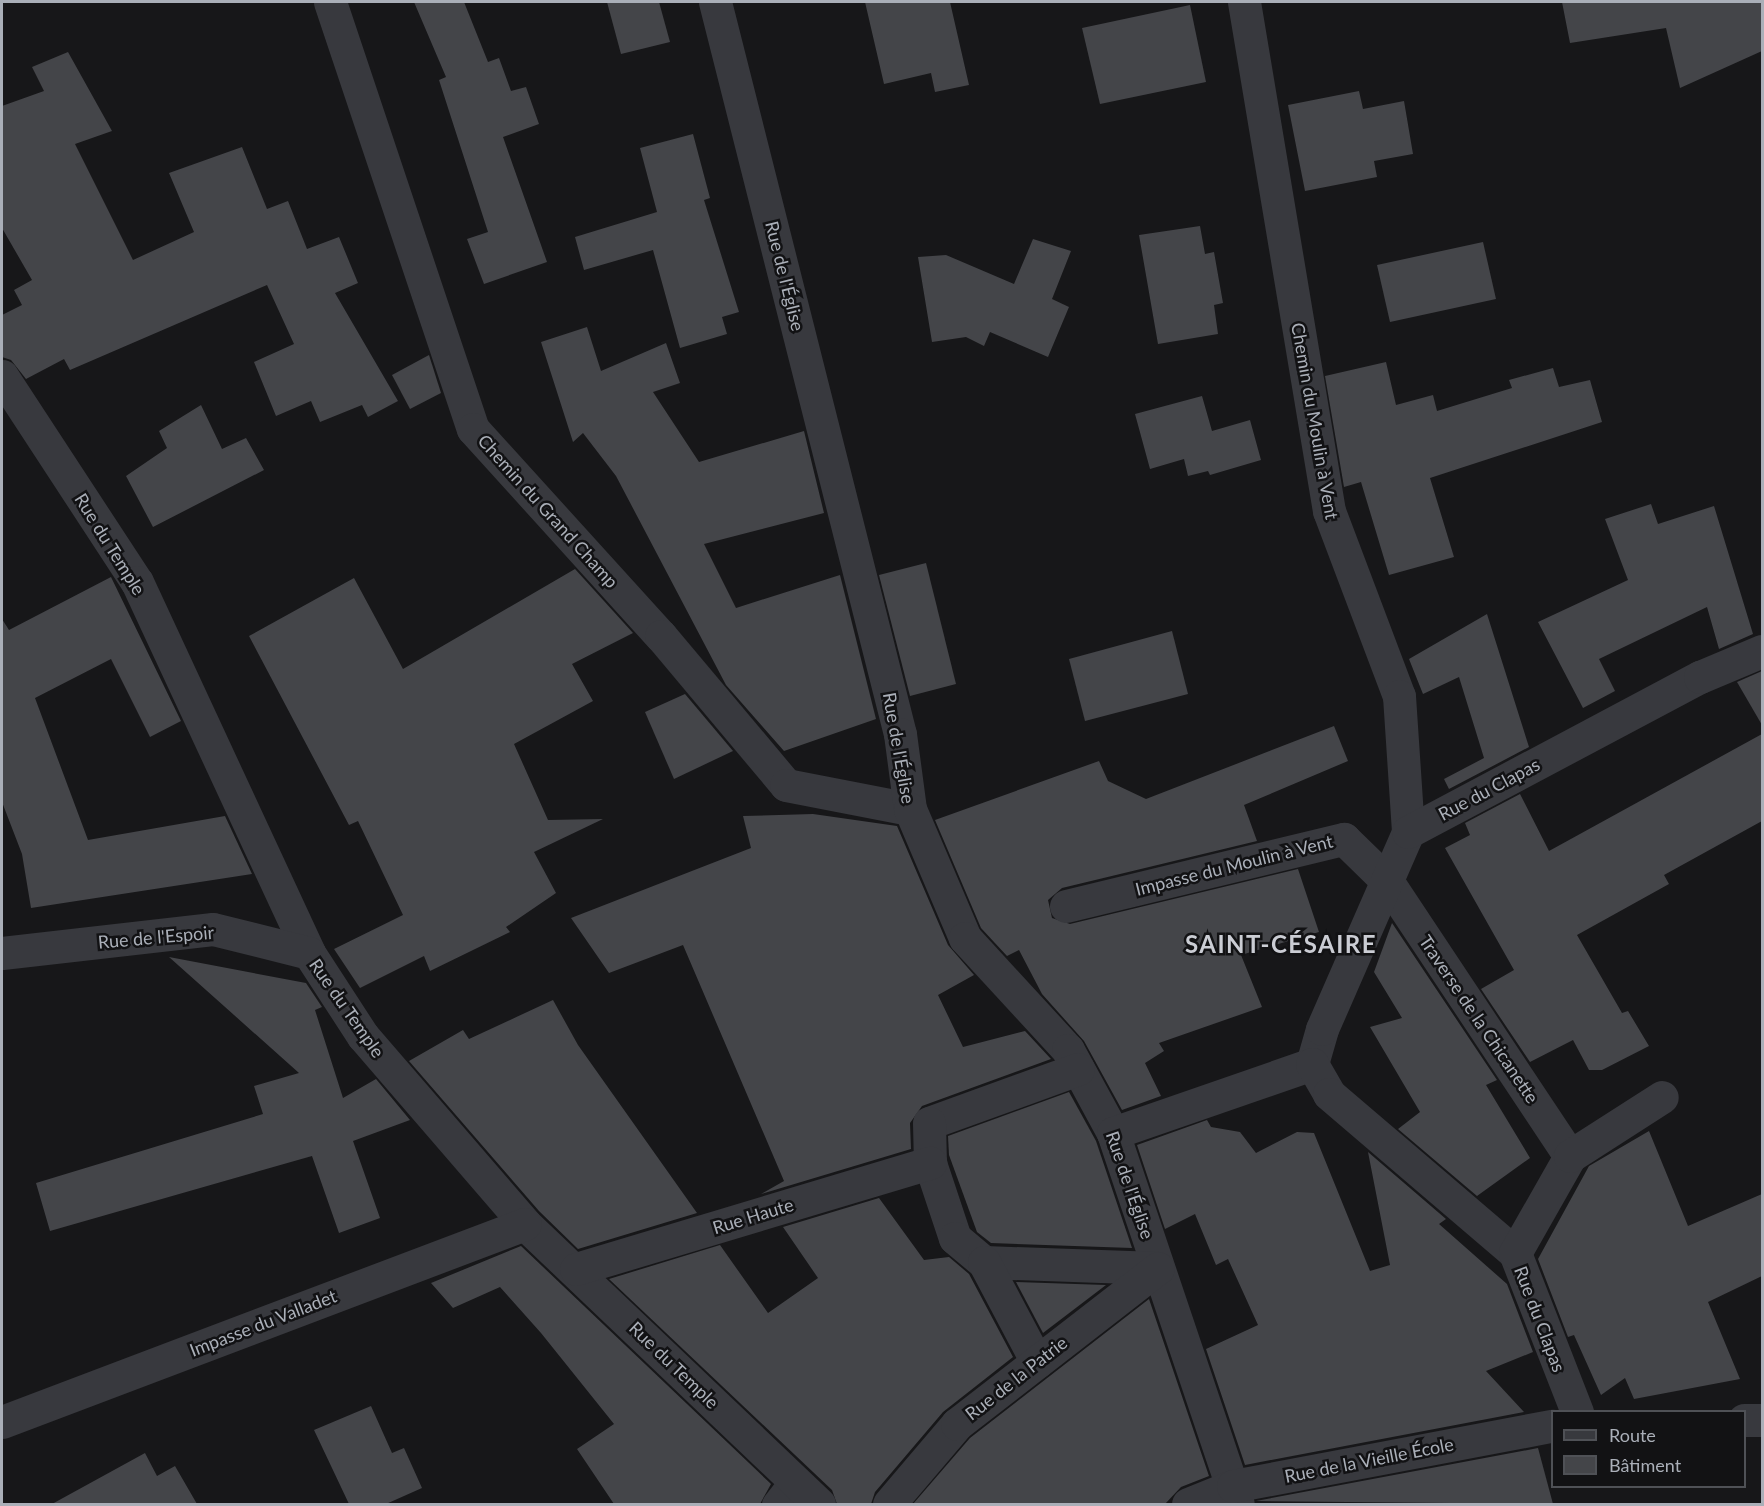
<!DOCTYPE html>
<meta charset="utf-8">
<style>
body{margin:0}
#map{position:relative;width:1764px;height:1506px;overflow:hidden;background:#171719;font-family:Lato,sans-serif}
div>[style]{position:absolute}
.building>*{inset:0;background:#444549}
.pedestrian>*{height:27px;margin:-13.5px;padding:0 13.5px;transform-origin:13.5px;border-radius:13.5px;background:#38393e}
.minor>*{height:33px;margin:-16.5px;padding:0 16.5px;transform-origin:16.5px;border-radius:16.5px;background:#38393e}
span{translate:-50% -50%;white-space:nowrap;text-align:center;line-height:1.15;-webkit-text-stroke:5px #121214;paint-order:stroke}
.street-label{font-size:18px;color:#aaafb8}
.district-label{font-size:24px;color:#cbcdd4;font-weight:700;letter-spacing:1.5px}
.frame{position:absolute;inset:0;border:3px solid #aaafb8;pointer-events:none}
.legend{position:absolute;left:1551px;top:1410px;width:195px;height:78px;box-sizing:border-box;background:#121214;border:2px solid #4f5156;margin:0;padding:8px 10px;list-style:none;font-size:18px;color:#aaafb8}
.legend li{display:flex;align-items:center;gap:12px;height:30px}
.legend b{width:30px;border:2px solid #4f5156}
</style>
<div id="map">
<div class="building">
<i style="clip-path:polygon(414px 2px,464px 2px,488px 62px,499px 58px,511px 91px,526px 87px,539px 124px,503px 137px,547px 262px,484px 284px,467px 239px,488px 232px,439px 80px,446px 77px)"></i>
<i style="clip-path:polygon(607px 2px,659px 2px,670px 42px,621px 54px)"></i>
<i style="clip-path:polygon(865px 2px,950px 2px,969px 85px,935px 92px,931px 73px,884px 84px)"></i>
<i style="clip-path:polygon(1562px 2px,1762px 2px,1762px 51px,1680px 88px,1666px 28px,1570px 43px)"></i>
<i style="clip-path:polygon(1190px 5px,1206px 82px,1100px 104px,1082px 28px)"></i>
<i style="clip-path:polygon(68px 52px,112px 131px,75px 144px,133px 260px,194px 232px,169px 173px,242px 147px,267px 209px,288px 201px,307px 249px,339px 237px,358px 283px,335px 293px,398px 401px,368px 417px,362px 405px,320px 422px,311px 401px,276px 416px,254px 362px,294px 344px,267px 285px,70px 370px,64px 359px,26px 379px,11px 360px,2px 357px,2px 315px,22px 305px,14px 290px,32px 280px,2px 228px,2px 106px,44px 91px,32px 67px)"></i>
<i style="clip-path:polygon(1359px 91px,1363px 109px,1404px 101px,1413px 154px,1374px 161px,1377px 177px,1305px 191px,1288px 105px)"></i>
<i style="clip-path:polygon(693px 134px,710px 198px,704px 200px,739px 312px,722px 317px,727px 334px,680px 348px,653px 250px,584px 270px,575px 237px,657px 212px,640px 148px)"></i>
<i style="clip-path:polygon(1200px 226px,1205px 254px,1214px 252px,1223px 303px,1214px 305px,1218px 334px,1158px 344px,1139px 235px)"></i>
<i style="clip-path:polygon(1033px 239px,1071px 251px,1052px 299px,1069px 307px,1048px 357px,990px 332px,984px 346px,966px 337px,932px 342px,918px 257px,946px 255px,1014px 284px)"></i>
<i style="clip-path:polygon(1483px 242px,1496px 299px,1390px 322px,1377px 265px)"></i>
<i style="clip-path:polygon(587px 327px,601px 371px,666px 343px,680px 383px,653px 392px,699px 462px,804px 431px,824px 513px,704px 544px,736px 608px,840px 575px,876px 719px,784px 751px,726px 685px,616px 476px,583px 433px,573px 442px,541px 342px)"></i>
<i style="clip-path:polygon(429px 355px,441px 393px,410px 409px,392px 375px)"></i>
<i style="clip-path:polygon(1386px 362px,1396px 405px,1433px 395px,1437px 411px,1512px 388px,1509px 380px,1553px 368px,1559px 387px,1590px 380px,1602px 422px,1430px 478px,1454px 557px,1389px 575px,1361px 482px,1344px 487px,1325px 376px)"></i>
<i style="clip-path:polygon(1202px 396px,1212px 431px,1250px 420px,1261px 460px,1210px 475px,1208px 471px,1188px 476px,1184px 459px,1150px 469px,1135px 414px)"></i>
<i style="clip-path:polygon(201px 405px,222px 449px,246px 438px,264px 470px,153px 527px,126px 476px,167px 448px,159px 431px)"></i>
<i style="clip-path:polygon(1651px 504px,1658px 524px,1714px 506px,1753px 634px,1719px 649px,1707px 607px,1599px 659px,1615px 691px,1583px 708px,1538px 622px,1628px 580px,1605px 519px)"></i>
<i style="clip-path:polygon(926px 563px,956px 684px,910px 696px,879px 575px)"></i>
<i style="clip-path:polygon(575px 569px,633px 633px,572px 664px,593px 701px,514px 744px,548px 820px,603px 819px,534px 852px,556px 893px,506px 927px,510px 932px,430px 971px,424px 956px,360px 988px,334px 949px,403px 915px,358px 821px,349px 825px,249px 636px,354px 578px,403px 669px)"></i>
<i style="clip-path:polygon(111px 577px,181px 721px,150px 737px,111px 659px,35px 698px,88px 840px,225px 816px,252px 874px,31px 908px,22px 854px,2px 802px,2px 619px,9px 630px)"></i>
<i style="clip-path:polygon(1487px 614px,1529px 747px,1449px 789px,1444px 779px,1484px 758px,1459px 677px,1423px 694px,1409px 659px)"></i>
<i style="clip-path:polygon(1172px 631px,1188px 694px,1085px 721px,1069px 659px)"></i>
<i style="clip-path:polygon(1762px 671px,1762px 725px,1737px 682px)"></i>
<i style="clip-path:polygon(685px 694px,733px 751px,674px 779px,645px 712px)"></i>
<i style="clip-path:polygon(1334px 726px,1348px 761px,1244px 805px,1257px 841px,1062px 888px,1048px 900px,1052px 918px,1070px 924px,1298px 869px,1319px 932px,1241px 955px,1262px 1007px,1159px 1043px,1164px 1051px,1145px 1063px,1161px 1096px,1122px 1110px,1084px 1041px,1042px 994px,1019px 950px,1007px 956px,981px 928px,935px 820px,1099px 761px,1108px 781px,1146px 799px)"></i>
<i style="clip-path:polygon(1762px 734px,1762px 821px,1664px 875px,1669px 884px,1577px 935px,1622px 1013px,1628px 1011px,1649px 1046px,1602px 1070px,1589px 1070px,1573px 1040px,1530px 1062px,1481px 989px,1514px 970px,1445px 848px,1470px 835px,1465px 823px,1520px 794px,1549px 851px)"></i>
<i style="clip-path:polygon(813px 814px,897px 826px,948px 945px,974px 975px,938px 995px,963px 1047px,1025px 1031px,1051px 1059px,922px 1106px,910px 1123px,911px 1149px,761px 1194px,784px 1181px,683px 945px,609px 973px,571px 918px,751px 848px,743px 816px)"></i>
<i style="clip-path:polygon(1392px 923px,1497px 1080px,1486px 1085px,1530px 1158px,1477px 1196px,1398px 1129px,1420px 1112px,1370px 1027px,1402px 1018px,1374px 972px)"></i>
<i style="clip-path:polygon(169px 957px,306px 983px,322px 1007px,315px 1010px,343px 1098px,376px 1079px,410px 1120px,353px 1141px,380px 1218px,339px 1233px,312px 1156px,50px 1231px,36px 1183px,263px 1114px,254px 1086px,299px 1073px)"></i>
<i style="clip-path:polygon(553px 1000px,578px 1045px,697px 1213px,578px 1249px,539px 1211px,409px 1061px,463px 1030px,469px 1039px)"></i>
<i style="clip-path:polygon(1069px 1092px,1096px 1141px,1132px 1248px,991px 1243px,977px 1232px,949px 1155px,948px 1136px)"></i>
<i style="clip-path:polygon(1207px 1120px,1211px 1127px,1240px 1132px,1256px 1153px,1297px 1132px,1314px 1133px,1370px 1271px,1390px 1265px,1368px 1152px,1446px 1219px,1439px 1224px,1507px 1284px,1533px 1352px,1486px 1371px,1524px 1412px,1245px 1465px,1206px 1349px,1258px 1325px,1228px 1259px,1216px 1265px,1195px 1214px,1165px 1229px,1137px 1145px)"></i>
<i style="clip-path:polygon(1649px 1131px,1688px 1226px,1762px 1194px,1762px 1276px,1708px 1302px,1740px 1379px,1634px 1399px,1625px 1378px,1601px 1395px,1574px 1335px,1568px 1337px,1538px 1259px,1589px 1166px)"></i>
<i style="clip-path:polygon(879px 1198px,924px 1260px,949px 1257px,969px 1274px,1013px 1357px,943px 1412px,875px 1492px,871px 1504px,837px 1504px,832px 1490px,609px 1279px,720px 1245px,768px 1313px,818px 1278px,783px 1227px)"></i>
<i style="clip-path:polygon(521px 1246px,771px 1484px,760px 1504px,614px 1504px,577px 1449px,614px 1424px,541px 1333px,500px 1287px,453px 1308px,431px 1283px)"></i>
<i style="clip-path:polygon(1016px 1282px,1106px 1285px,1043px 1333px)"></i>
<i style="clip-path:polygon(1149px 1299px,1209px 1476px,1181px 1487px,1165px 1504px,913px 1504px,970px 1438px)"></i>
<i style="clip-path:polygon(371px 1406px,392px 1453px,404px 1448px,422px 1488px,386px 1504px,349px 1504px,314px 1430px)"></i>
<i style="clip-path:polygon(1538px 1448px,1553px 1504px,1256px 1501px)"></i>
<i style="clip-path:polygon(145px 1453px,157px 1476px,175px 1466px,197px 1504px,52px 1504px)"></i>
</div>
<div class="pedestrian">
<i style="left:775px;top:1504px;width:29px;rotate:-52deg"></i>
</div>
<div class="minor">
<i style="left:330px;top:2px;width:450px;rotate:71.5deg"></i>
<i style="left:473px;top:429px;width:280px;rotate:47.8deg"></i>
<i style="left:661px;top:636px;width:194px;rotate:50deg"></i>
<i style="left:786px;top:785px;width:126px;rotate:11deg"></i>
<i style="left:715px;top:2px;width:755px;rotate:75.82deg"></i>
<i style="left:900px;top:734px;width:76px;rotate:82.4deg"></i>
<i style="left:910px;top:809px;width:140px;rotate:66.9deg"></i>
<i style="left:965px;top:938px;width:152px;rotate:47.4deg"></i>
<i style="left:1068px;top:1050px;width:94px;rotate:61.5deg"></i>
<i style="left:1113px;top:1133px;width:391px;rotate:71.4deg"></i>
<i style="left:1244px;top:2px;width:516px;rotate:80.52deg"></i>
<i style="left:1329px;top:511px;width:198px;rotate:69.3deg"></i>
<i style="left:1399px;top:696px;width:136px;rotate:86.2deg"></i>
<i style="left:2px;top:376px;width:246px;rotate:56.8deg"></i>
<i style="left:137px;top:582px;width:409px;rotate:65.1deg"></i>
<i style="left:309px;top:953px;width:99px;rotate:57deg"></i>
<i style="left:363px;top:1036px;width:248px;rotate:49.2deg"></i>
<i style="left:525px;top:1224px;width:406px;rotate:43.6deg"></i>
<i style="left:1066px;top:906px;width:286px;rotate:-13.6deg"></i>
<i style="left:1344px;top:839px;width:60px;rotate:44.3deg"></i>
<i style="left:1387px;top:881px;width:330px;rotate:56.4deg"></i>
<i style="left:2px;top:953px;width:212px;rotate:-6.5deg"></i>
<i style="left:213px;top:929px;width:99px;rotate:14deg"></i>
<i style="left:1312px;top:1064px;width:36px;rotate:-74deg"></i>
<i style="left:1322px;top:1029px;width:215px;rotate:-66.4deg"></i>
<i style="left:1408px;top:832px;width:331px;rotate:-28deg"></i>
<i style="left:1700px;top:677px;width:67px;rotate:-22.8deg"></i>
<i style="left:1078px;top:1069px;width:158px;rotate:160.1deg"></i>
<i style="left:929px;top:1123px;width:40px;rotate:88.6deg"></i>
<i style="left:930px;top:1163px;width:79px;rotate:71.6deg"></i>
<i style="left:955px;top:1238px;width:38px;rotate:40deg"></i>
<i style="left:984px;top:1262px;width:174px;rotate:2deg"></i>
<i style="left:1113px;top:1133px;width:211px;rotate:-19.1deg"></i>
<i style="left:1312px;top:1064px;width:34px;rotate:60deg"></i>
<i style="left:1329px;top:1094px;width:245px;rotate:40.5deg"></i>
<i style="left:1515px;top:1253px;width:171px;rotate:68.7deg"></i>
<i style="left:1515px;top:1253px;width:112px;rotate:-60.4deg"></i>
<i style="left:1570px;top:1156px;width:109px;rotate:-32.7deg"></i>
<i style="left:984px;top:1262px;width:113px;rotate:62.1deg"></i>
<i style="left:576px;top:1269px;width:370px;rotate:-16.7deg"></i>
<i style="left:1744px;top:1420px;width:18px"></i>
<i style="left:2px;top:1422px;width:559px;rotate:-20.74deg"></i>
<i style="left:889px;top:1504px;width:105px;rotate:-49.6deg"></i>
<i style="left:957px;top:1424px;width:254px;rotate:-37.8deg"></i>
<i style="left:1188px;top:1504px;width:48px;rotate:-21.8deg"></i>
<i style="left:1233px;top:1486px;width:325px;rotate:-10.7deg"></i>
</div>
<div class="street-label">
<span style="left:785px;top:276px;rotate:76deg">Rue de l'Église</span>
<span style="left:1315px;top:421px;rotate:80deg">Chemin du Moulin à Vent</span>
<span style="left:548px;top:511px;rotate:48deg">Chemin du Grand Champ</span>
<span style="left:110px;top:544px;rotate:58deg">Rue du Temple</span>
<span style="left:899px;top:748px;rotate:80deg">Rue de l'Église</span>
<span style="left:1489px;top:789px;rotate:-28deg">Rue du Clapas</span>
<span style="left:1234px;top:865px;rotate:-14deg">Impasse du Moulin à Vent</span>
<span style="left:156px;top:937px;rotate:-5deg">Rue de l'Espoir</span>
<span style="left:347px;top:1008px;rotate:55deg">Rue du Temple</span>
<span style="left:1479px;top:1019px;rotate:56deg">Traverse de la Chicanette</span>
<span style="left:1130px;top:1185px;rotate:71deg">Rue de l'Église</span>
<span style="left:753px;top:1216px;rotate:-17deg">Rue Haute</span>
<span style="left:1540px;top:1319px;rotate:69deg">Rue du Clapas</span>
<span style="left:263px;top:1323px;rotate:-21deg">Impasse du Valladet</span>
<span style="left:674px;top:1365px;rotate:44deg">Rue du Temple</span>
<span style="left:1016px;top:1378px;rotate:-38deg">Rue de la Patrie</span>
<span style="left:1369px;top:1460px;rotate:-11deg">Rue de la Vieille École</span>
</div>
<div class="district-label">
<span style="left:1281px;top:944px">SAINT-CÉSAIRE</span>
</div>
<div class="frame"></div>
<ul class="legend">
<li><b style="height:8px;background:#38393e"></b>Route</li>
<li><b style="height:16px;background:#444549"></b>Bâtiment</li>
</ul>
</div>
